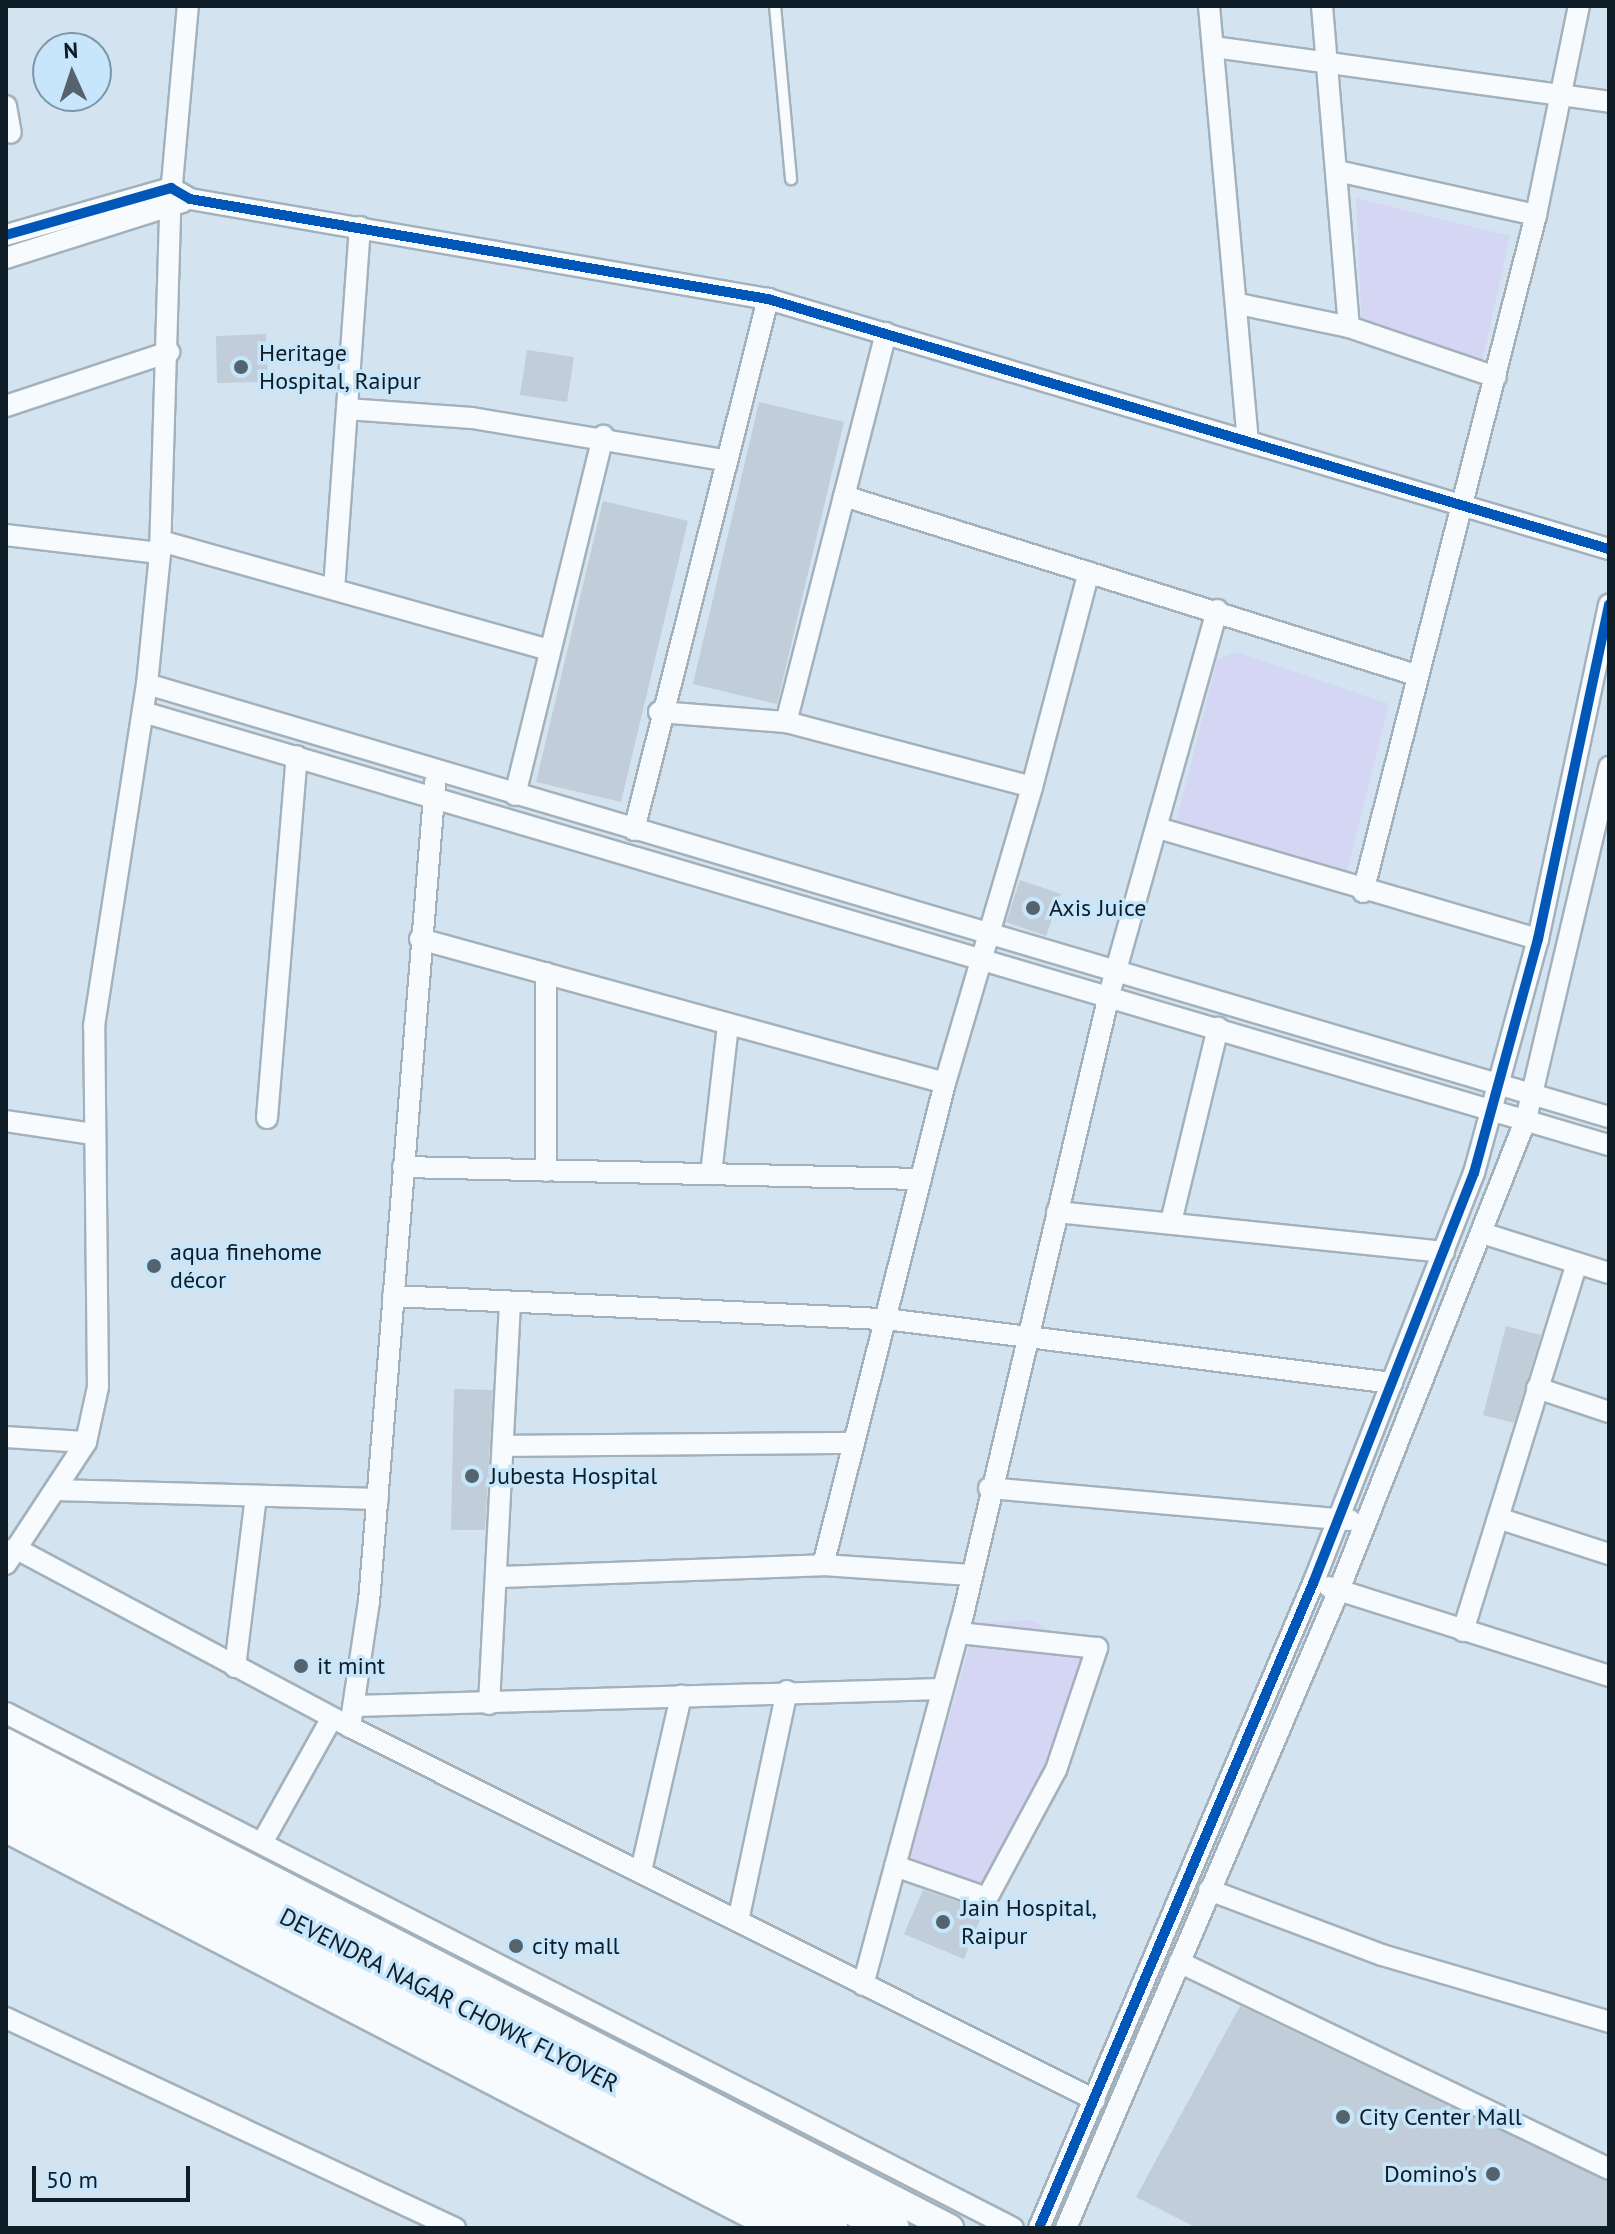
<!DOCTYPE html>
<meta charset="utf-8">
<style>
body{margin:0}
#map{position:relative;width:1615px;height:2234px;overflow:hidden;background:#d3e4f0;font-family:"PT Sans",sans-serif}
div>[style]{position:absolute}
.green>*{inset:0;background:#d5d5f4}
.building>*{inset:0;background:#c1cdd9}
.roads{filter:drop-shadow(2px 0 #a2b1bc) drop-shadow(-2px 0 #a2b1bc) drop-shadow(0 2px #a2b1bc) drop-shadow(0 -2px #a2b1bc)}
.service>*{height:10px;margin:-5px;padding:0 5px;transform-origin:5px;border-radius:5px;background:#f8fbfd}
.minor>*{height:20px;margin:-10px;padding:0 10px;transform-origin:10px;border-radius:10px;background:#f8fbfd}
.tertiary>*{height:26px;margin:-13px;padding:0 13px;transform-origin:13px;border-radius:13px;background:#f8fbfd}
.trunk>*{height:34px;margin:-17px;padding:0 17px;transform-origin:17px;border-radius:17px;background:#f8fbfd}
.cycleway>*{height:10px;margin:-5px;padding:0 5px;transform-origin:5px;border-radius:5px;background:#0057b8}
.dots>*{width:22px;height:22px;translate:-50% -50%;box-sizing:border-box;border:4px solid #c7e6fc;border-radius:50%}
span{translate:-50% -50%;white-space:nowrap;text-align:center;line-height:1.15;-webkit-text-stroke:7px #c7e6fc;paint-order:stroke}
.poi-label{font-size:24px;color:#0f1d27}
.left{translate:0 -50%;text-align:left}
.right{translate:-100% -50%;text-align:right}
.street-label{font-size:24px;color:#0f1d27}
.frame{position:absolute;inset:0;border:8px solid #0f1d27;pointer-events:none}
.north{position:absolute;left:32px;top:32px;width:80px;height:80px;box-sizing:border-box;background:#c7e6fc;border:2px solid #7d96a7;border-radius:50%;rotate:357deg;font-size:22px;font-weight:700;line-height:32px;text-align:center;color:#0f1d27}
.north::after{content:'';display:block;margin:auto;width:28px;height:36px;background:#54636d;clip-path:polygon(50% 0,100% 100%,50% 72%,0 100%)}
.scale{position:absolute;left:32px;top:2166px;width:158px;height:36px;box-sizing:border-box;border:4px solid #0f1d27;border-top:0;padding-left:10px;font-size:24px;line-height:28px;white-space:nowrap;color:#0f1d27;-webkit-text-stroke:6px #c7e6fc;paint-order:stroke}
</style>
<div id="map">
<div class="green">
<i style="clip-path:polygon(1356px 198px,1510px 236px,1481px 366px,1362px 328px)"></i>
<i style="clip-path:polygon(1236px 652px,1389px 704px,1344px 884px,1174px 831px,1217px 660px)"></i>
<i style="clip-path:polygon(1032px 1620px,1073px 1646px,1095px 1676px,987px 1900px,906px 1870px,976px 1623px)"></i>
</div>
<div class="building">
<i style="clip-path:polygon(266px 334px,268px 382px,217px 383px,216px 336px)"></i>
<i style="clip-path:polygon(527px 350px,574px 357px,567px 402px,520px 395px)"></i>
<i style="clip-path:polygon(759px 402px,844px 422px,777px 704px,693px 684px)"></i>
<i style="clip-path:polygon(603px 501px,688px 521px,621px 802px,536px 782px)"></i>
<i style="clip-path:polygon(1020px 880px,1061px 894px,1046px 936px,1006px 922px)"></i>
<i style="clip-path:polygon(1506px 1326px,1541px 1335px,1514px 1423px,1483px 1415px)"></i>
<i style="clip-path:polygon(454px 1389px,493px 1390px,485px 1530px,451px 1530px)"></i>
<i style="clip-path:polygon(923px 1890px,984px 1910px,964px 1959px,904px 1934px)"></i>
<i style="clip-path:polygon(1240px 2006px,1609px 2182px,1609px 2228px,1197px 2228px,1136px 2197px)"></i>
</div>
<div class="roads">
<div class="service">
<i style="left:775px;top:6px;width:174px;rotate:84.7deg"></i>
</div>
<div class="minor">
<i style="left:1209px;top:6px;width:436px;rotate:84.9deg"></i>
<i style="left:1322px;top:6px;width:322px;rotate:85.2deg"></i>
<i style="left:1349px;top:327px;width:155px;rotate:18.8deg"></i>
<i style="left:1214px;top:47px;width:399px;rotate:7.9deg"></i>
<i style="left:6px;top:106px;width:27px;rotate:80deg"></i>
<i style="left:1337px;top:171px;width:204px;rotate:12.5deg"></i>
<i style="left:6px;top:235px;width:172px;rotate:-15.9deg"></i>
<i style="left:171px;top:188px;width:22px;rotate:30deg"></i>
<i style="left:190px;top:199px;width:587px;rotate:9.82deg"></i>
<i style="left:768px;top:299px;width:877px;rotate:16.56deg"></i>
<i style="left:6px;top:258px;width:186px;rotate:-17.6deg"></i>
<i style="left:1239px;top:304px;width:112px;rotate:11.8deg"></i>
<i style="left:886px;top:333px;width:402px;rotate:104.4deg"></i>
<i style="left:786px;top:722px;width:254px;rotate:14.8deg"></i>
<i style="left:1032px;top:787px;width:222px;rotate:-75.2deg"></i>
<i style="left:6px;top:406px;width:172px;rotate:-18.3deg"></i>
<i style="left:347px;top:409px;width:125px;rotate:4.1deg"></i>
<i style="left:472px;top:418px;width:254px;rotate:9.5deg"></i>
<i style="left:844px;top:496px;width:599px;rotate:17.38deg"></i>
<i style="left:6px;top:535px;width:155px;rotate:6.7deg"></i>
<i style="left:161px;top:541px;width:402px;rotate:15.7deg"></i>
<i style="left:334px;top:589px;width:363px;rotate:-85.9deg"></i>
<i style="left:147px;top:684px;width:1525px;rotate:16.5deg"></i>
<i style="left:143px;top:712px;width:1529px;rotate:16.46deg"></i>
<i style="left:659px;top:712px;width:127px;rotate:4.5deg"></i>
<i style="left:515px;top:795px;width:370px;rotate:-76.2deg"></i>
<i style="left:1158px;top:828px;width:396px;rotate:16.3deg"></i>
<i style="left:634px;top:830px;width:548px;rotate:-75.84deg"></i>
<i style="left:1363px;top:892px;width:699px;rotate:-75.67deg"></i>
<i style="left:1536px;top:215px;width:213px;rotate:-78.4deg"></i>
<i style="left:420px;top:939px;width:544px;rotate:15.34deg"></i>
<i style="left:945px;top:1083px;width:497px;rotate:104.2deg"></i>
<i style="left:945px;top:1083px;width:309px;rotate:-73.6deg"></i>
<i style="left:267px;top:1118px;width:363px;rotate:-85.3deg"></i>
<i style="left:6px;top:1121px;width:88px;rotate:8.5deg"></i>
<i style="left:403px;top:1167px;width:518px;rotate:1.33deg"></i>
<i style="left:546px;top:1171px;width:198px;rotate:-90deg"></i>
<i style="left:711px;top:1174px;width:150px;rotate:-83.5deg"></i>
<i style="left:1057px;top:1212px;width:389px;rotate:5.9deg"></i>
<i style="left:1171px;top:1222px;width:200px;rotate:-76.4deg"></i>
<i style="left:1482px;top:1233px;width:133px;rotate:17.5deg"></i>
<i style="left:393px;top:1296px;width:494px;rotate:2.7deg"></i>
<i style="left:886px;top:1319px;width:510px;rotate:7.21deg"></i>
<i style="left:1537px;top:1388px;width:76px;rotate:18.4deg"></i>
<i style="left:6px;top:1437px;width:80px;rotate:3.6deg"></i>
<i style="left:505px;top:1446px;width:349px;rotate:-0.5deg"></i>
<i style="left:989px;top:1488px;width:363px;rotate:5.1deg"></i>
<i style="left:56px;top:1490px;width:322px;rotate:1.6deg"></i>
<i style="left:1498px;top:1518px;width:117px;rotate:18deg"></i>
<i style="left:15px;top:1548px;width:380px;rotate:28.1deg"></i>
<i style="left:350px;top:1727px;width:833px;rotate:26.6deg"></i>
<i style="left:6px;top:1564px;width:146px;rotate:-56.7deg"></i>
<i style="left:86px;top:1442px;width:56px;rotate:-77.7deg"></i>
<i style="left:98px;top:1387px;width:361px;rotate:-90.6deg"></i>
<i style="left:94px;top:1026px;width:346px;rotate:-81.2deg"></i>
<i style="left:147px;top:684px;width:132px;rotate:-84.3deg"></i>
<i style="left:160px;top:553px;width:347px;rotate:-88.3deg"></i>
<i style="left:170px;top:206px;width:201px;rotate:-84.9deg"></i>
<i style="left:501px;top:1577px;width:322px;rotate:-2.1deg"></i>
<i style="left:823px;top:1565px;width:148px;rotate:3.9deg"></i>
<i style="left:1329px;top:1587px;width:294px;rotate:17.6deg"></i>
<i style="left:1463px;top:1631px;width:385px;rotate:-72.8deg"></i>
<i style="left:235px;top:1667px;width:172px;rotate:-83deg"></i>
<i style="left:489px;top:1704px;width:400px;rotate:-87deg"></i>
<i style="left:355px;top:1706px;width:587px;rotate:-1.66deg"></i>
<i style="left:6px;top:1713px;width:1131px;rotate:27.09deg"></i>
<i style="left:350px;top:1727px;width:126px;rotate:-81.4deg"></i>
<i style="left:369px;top:1602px;width:822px;rotate:-85.39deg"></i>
<i style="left:262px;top:1843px;width:143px;rotate:-60.8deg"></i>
<i style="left:895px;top:1866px;width:97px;rotate:19.2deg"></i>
<i style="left:987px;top:1898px;width:145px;rotate:-61.7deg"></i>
<i style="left:1056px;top:1770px;width:129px;rotate:-71.4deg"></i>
<i style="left:1097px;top:1648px;width:140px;rotate:-173.8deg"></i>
<i style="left:641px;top:1871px;width:180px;rotate:-77.1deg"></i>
<i style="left:1209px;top:1890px;width:185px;rotate:20.6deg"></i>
<i style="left:1382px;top:1955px;width:237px;rotate:16.4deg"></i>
<i style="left:738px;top:1921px;width:235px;rotate:-78deg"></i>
<i style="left:1179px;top:1962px;width:477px;rotate:25.7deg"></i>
<i style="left:863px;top:1985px;width:383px;rotate:-74.9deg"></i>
<i style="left:963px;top:1615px;width:637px;rotate:-76.75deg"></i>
<i style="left:1109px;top:995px;width:400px;rotate:-74.3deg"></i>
<i style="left:6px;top:2018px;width:496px;rotate:25.1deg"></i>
<i style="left:1039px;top:2228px;width:703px;rotate:-66.97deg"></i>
<i style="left:1314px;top:1581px;width:438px;rotate:-68.6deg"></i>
<i style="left:1474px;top:1173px;width:243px;rotate:-74.7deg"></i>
<i style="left:1538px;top:939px;width:342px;rotate:-78deg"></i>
<i style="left:1066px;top:2228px;width:694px;rotate:-66.83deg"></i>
<i style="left:1339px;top:1590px;width:507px;rotate:-68.35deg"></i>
<i style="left:1526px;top:1119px;width:362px;rotate:-76.7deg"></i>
</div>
<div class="tertiary">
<i style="left:6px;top:1742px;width:1062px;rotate:27.24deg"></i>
<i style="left:6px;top:1829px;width:867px;rotate:27.39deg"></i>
</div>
<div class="trunk">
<i style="left:6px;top:1772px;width:996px;rotate:27.23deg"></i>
<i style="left:6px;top:1804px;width:927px;rotate:27.23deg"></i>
</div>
</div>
<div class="cycleway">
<i style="left:6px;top:235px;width:172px;rotate:-15.9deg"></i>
<i style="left:171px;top:188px;width:22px;rotate:30deg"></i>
<i style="left:190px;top:199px;width:587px;rotate:9.82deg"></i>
<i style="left:768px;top:299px;width:877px;rotate:16.56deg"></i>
<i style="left:1039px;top:2228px;width:703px;rotate:-66.97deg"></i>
<i style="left:1314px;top:1581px;width:438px;rotate:-68.6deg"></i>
<i style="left:1474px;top:1173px;width:243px;rotate:-74.7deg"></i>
<i style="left:1538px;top:939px;width:342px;rotate:-78deg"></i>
</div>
<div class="dots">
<i style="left:241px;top:367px;background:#54636d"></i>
<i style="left:1033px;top:908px;background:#54636d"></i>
<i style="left:154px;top:1266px;background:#54636d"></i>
<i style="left:472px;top:1476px;background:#54636d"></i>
<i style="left:301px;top:1666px;background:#54636d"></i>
<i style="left:943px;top:1922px;background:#54636d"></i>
<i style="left:516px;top:1946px;background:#54636d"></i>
<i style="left:1343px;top:2117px;background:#54636d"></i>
<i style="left:1493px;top:2174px;background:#54636d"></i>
</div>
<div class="poi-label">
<span class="left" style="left:259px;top:367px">Heritage<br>Hospital, Raipur</span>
<span class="left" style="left:1049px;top:908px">Axis Juice</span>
<span class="left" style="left:170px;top:1266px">aqua finehome<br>décor</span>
<span class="left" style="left:490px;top:1476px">Jubesta Hospital</span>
<span class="left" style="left:317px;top:1666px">it mint</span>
<span class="left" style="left:961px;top:1922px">Jain Hospital,<br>Raipur</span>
<span class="left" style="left:532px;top:1946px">city mall</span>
<span class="left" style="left:1359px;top:2117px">City Center Mall</span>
<span class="right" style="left:1477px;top:2174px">Domino's</span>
</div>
<div class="street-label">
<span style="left:449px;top:2000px;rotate:27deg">DEVENDRA NAGAR CHOWK FLYOVER</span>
</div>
<div class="frame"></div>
<div class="north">N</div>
<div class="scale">50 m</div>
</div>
